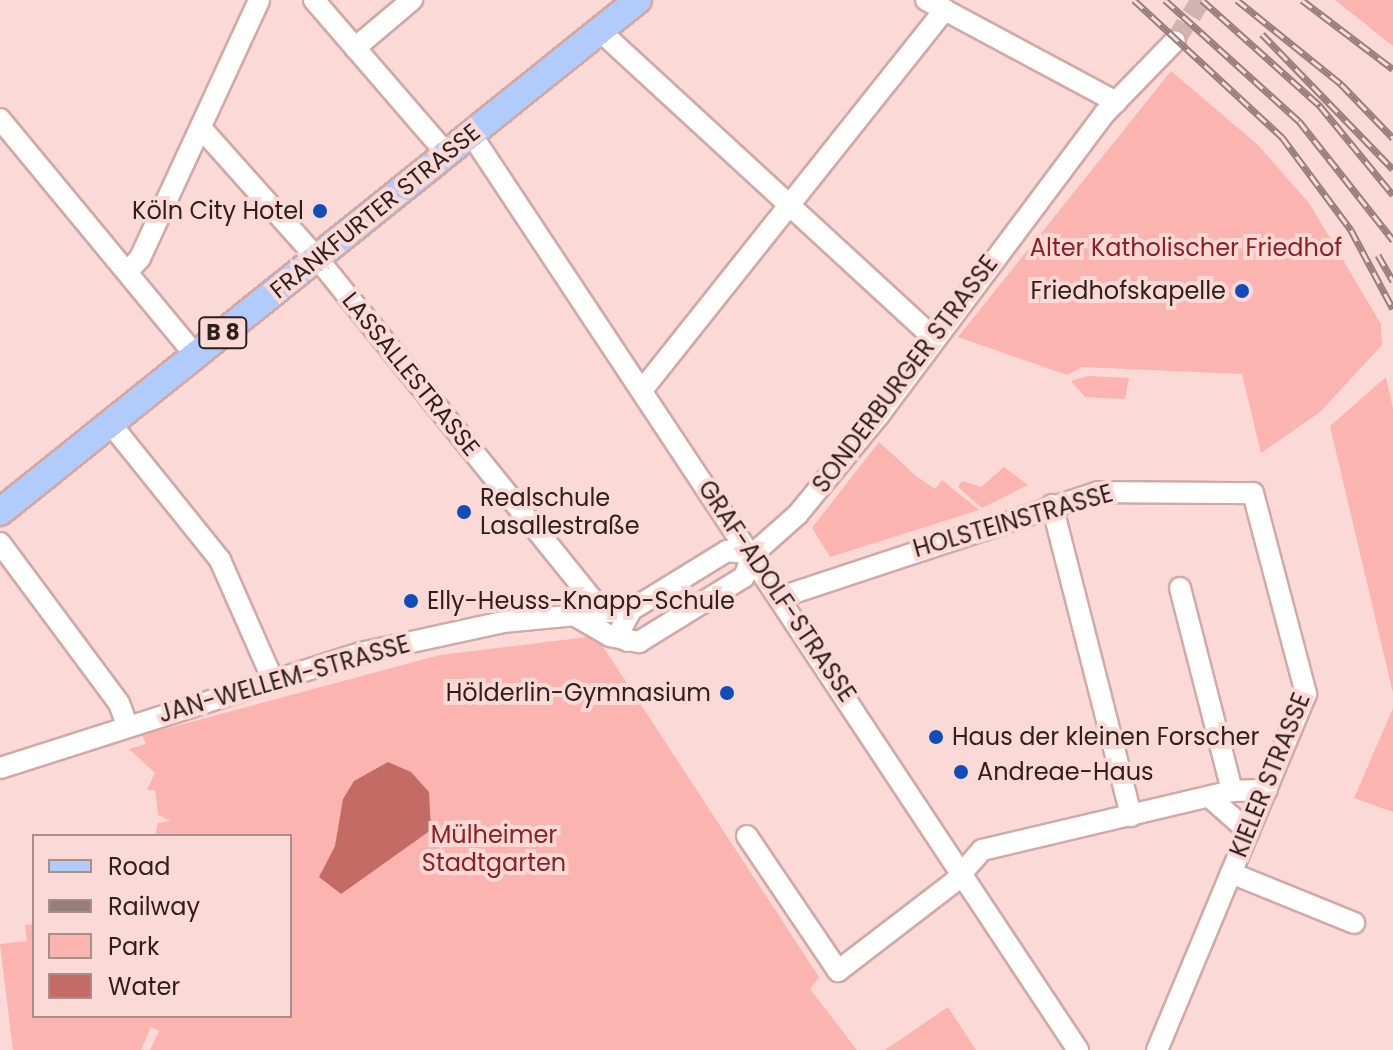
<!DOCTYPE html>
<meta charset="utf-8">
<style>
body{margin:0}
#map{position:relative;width:1393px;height:1050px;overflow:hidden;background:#fad9d6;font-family:Poppins,sans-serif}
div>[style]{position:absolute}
.green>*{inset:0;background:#fbb4af}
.water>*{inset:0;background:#c46b66}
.minor-tunnel>*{height:20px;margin-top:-10px;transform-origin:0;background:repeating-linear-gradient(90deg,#d1b4b1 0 20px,transparent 0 30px)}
.roads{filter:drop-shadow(2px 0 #d1a9a6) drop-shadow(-2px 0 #d1a9a6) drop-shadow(0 2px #d1a9a6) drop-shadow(0 -2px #d1a9a6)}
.minor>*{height:20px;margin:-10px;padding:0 10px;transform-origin:10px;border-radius:10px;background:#fff}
.major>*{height:26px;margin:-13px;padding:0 13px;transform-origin:13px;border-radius:13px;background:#b1cbfa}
.rail>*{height:7px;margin-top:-3.5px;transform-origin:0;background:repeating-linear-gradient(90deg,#fad9d6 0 12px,#967e7c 0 24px);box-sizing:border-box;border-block:2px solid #967e7c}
.dots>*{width:22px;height:22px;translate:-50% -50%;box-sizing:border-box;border:4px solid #fad9d6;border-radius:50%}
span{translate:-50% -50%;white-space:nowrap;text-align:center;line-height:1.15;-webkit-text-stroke:8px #fad9d6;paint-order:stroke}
.shield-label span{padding:2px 6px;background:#fad9d6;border:2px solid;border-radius:6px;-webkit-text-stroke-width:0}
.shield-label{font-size:22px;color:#2e1f1e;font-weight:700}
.poi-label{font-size:24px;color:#2e1f1e}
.right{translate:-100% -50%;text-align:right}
.left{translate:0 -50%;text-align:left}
.street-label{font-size:24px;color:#2e1f1e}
.park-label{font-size:24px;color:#8d2024}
.legend{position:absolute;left:32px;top:834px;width:260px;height:184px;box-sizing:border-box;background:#fad9d6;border:2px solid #a88f8c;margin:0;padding:10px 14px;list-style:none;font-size:24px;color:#2e1f1e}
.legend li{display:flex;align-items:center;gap:16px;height:40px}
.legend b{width:40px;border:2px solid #a88f8c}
</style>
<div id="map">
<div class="green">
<i style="clip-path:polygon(1335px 0,1393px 0,1393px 46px)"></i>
<i style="clip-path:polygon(1171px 71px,1258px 145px,1309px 203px,1381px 324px,1382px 345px,1320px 412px,1261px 453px,1242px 374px,1082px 367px,1067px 375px,958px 337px)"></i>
<i style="clip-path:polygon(1088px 376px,1129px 378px,1125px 399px,1085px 397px,1071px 381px)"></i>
<i style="clip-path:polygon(1386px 377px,1393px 409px,1393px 693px,1330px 426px)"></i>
<i style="clip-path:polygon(879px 442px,916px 476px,935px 489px,942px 480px,979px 510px,830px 557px,812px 528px)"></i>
<i style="clip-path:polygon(1004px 467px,1028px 485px,982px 508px,958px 487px,962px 481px,981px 487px)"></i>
<i style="clip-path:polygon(596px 636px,819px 977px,810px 989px,857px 1050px,150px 1050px,159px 1031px,151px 1027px,141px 1050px,13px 1050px,0 944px,27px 941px,25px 925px,34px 924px,34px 1016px,290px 1016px,290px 836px,155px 836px,158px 823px,171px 821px,158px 815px,155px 790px,147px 790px,155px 773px,129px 749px,146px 744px,142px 735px,440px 655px)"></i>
<i style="clip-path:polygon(1393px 708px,1393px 812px,1354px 798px)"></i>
<i style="clip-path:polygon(948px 1007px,976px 1050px,885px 1050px)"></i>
</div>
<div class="water">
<i style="clip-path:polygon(388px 762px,411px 772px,429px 792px,431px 830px,341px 894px,319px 877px,335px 846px,343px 799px,354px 781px)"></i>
</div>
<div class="minor-tunnel">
<i style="left:1175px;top:41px;width:49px;rotate:-57.6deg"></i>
</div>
<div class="roads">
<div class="minor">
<i style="left:314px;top:0;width:203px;rotate:49.2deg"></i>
<i style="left:926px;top:0;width:216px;rotate:28.2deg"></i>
<i style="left:600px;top:31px;width:451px;rotate:42.6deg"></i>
<i style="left:355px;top:48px;width:75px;rotate:-40.1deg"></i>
<i style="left:0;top:119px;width:306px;rotate:50.4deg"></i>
<i style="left:201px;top:128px;width:174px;rotate:48.3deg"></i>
<i style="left:317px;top:258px;width:449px;rotate:51.1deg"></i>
<i style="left:471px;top:134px;width:1099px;rotate:56.47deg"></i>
<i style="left:127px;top:272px;width:19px;rotate:-47deg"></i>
<i style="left:140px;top:258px;width:284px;rotate:-65.2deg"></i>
<i style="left:643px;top:389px;width:485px;rotate:-51.5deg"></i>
<i style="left:110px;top:423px;width:176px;rotate:51.2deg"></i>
<i style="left:220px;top:560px;width:131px;rotate:66.2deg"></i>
<i style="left:1052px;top:505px;width:321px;rotate:75.7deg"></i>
<i style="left:0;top:543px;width:199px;rotate:53.4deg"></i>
<i style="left:119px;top:703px;width:23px;rotate:70deg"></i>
<i style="left:1180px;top:588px;width:210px;rotate:75.6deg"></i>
<i style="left:781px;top:597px;width:334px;rotate:-18.3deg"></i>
<i style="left:1098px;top:492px;width:155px;rotate:0.4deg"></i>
<i style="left:1253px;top:493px;width:208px;rotate:75.2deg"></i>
<i style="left:1306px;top:694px;width:386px;rotate:112.7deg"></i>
<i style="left:574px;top:615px;width:42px;rotate:30.3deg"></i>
<i style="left:610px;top:636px;width:30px;rotate:12deg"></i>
<i style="left:639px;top:642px;width:123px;rotate:-31.8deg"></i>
<i style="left:744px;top:577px;width:25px;rotate:-69deg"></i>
<i style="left:753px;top:554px;width:60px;rotate:-41.6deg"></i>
<i style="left:798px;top:514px;width:128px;rotate:-50.7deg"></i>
<i style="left:879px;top:415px;width:377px;rotate:-53.2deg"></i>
<i style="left:1105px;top:113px;width:100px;rotate:-45.8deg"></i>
<i style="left:627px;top:641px;width:12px;rotate:-125deg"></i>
<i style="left:620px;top:631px;width:24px;rotate:-62deg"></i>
<i style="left:631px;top:610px;width:113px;rotate:-31.6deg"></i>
<i style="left:727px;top:551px;width:26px;rotate:7deg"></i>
<i style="left:0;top:768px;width:379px;rotate:-17.7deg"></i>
<i style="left:361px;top:653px;width:145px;rotate:-12.3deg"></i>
<i style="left:503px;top:622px;width:129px;rotate:-5.4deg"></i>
<i style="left:1213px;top:800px;width:48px;rotate:41.6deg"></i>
<i style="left:747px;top:836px;width:163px;rotate:56deg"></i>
<i style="left:838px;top:971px;width:146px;rotate:-37.5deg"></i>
<i style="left:954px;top:882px;width:43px;rotate:-48.8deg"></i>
<i style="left:982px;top:850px;width:257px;rotate:-13.3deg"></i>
<i style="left:1232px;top:791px;width:35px;rotate:-2deg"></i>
<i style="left:1231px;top:873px;width:133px;rotate:22.1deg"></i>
</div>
<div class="major">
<i style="left:0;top:512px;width:818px;rotate:-38.75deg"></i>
</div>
</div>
<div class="rail">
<i style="left:1134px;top:0;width:202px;rotate:42.8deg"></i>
<i style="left:1282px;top:137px;width:116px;rotate:53.4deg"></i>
<i style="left:1351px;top:230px;width:89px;rotate:62deg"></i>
<i style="left:1165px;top:0;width:181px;rotate:42.1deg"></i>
<i style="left:1299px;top:121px;width:152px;rotate:51.7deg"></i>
<i style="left:1202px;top:0;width:159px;rotate:41.9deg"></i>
<i style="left:1320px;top:106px;width:115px;rotate:50.6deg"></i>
<i style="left:1237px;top:0;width:134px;rotate:38.9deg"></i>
<i style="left:1341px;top:84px;width:75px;rotate:46.1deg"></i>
<i style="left:1302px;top:0;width:114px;rotate:37.2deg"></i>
<i style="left:1262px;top:34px;width:188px;rotate:45.9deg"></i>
<i style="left:1378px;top:255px;width:30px;rotate:60deg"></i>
</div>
<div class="dots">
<i style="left:320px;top:211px;background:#114db9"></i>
<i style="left:1242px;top:291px;background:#114db9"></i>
<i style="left:464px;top:512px;background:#114db9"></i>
<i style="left:411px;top:601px;background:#114db9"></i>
<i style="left:727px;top:693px;background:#114db9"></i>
<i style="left:936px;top:737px;background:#114db9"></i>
<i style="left:961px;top:772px;background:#114db9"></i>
</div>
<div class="shield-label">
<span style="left:223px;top:333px">B 8</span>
</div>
<div class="poi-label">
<span class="right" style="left:304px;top:211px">Köln City Hotel</span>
<span class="right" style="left:1226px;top:291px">Friedhofskapelle</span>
<span class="left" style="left:480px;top:512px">Realschule<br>Lasallestraße</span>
<span class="left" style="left:427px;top:601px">Elly-Heuss-Knapp-Schule</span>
<span class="right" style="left:711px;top:693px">Hölderlin-Gymnasium</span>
<span class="left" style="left:952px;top:737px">Haus der kleinen Forscher</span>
<span class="left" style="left:977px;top:772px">Andreae-Haus</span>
</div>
<div class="street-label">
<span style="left:375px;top:211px;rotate:-39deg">FRANKFURTER STRASSE</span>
<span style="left:411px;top:374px;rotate:51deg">LASSALLESTRASSE</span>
<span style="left:905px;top:374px;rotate:-53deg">SONDERBURGER STRASSE</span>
<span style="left:1013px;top:521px;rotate:-16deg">HOLSTEINSTRASSE</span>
<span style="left:777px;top:591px;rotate:56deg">GRAF-ADOLF-STRASSE</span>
<span style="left:284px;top:679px;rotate:-16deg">JAN-WELLEM-STRASSE</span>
<span style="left:1270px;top:775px;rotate:-68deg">KIELER STRASSE</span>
</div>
<div class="park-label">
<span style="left:1186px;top:248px">Alter Katholischer Friedhof</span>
<span style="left:494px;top:849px">Mülheimer<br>Stadtgarten</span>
</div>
<ul class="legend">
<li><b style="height:10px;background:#b1cbfa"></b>Road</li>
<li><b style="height:10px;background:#967e7c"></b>Railway</li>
<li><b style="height:22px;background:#fbb4af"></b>Park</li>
<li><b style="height:22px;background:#c46b66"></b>Water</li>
</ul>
</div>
